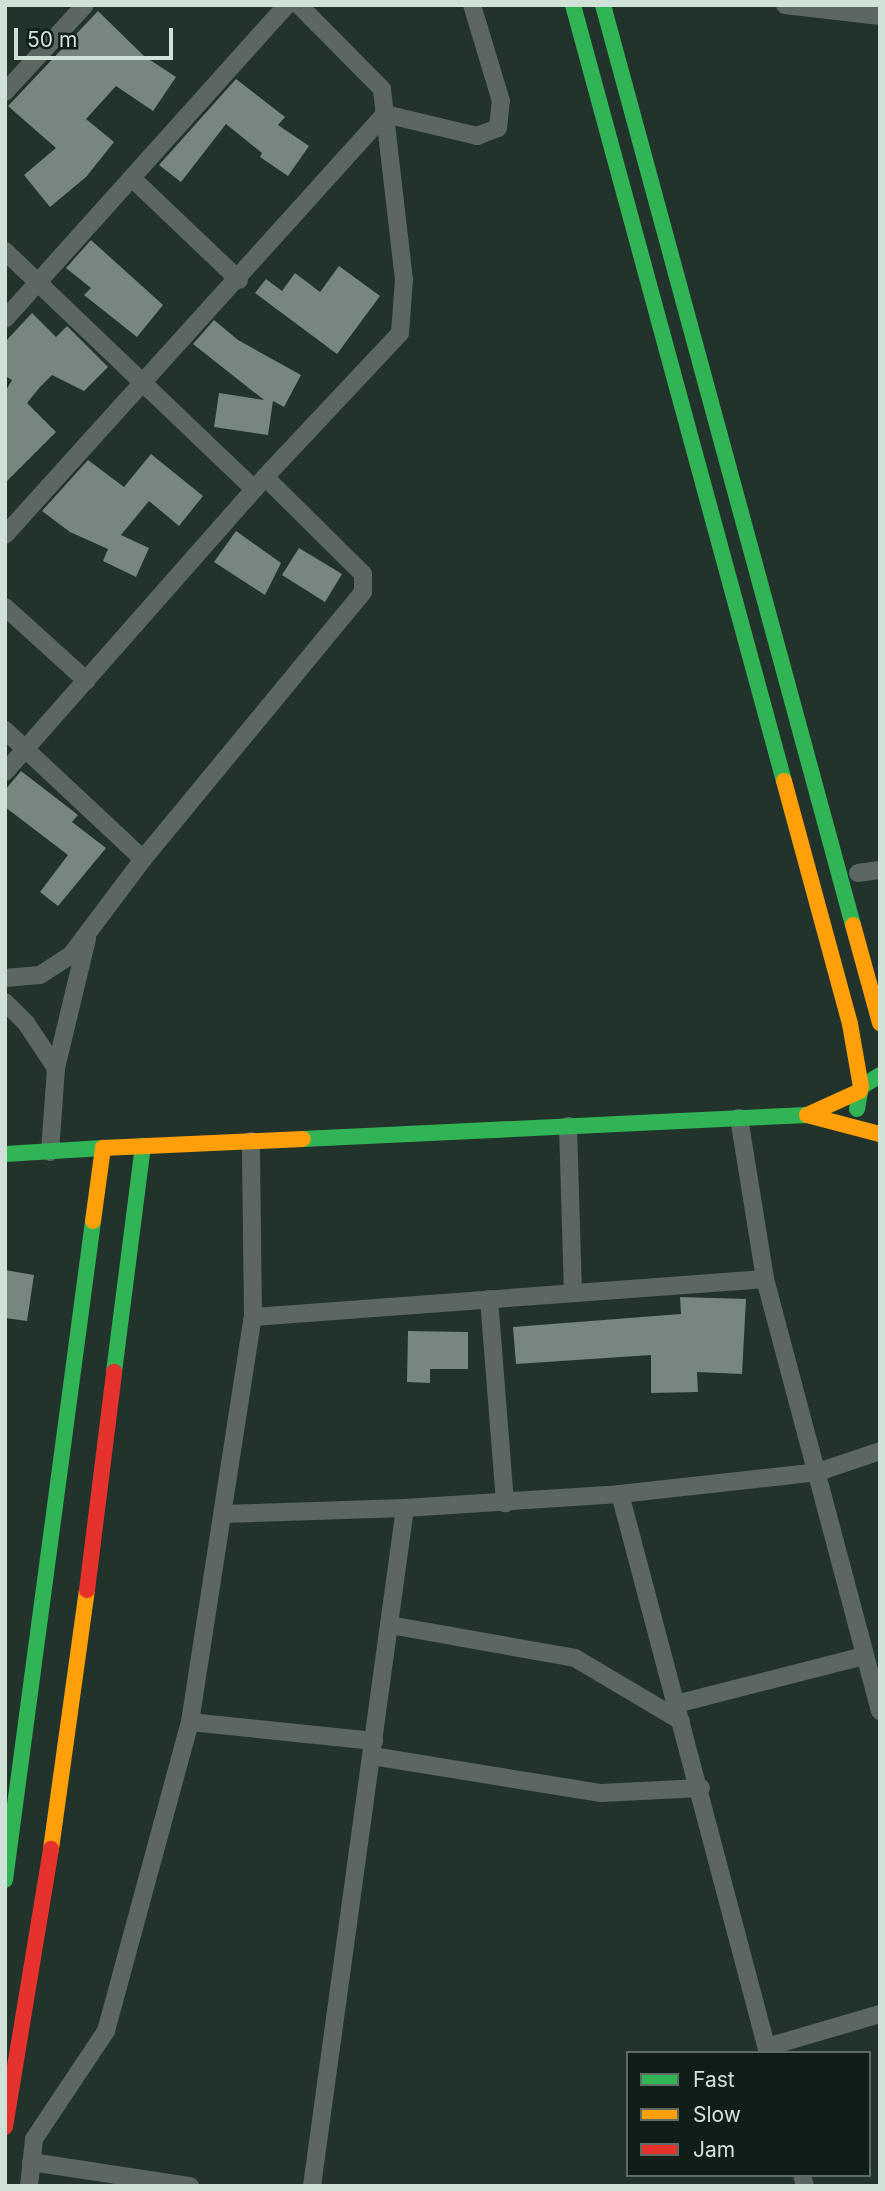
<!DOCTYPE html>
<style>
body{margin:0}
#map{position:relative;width:885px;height:2191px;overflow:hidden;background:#22332c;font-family:Inter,sans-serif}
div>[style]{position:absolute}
.building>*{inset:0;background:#77867e}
.street>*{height:18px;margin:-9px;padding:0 9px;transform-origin:9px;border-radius:9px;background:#5c6662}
.fast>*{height:16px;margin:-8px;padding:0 8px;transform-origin:8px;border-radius:8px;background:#30b455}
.slow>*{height:16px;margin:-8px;padding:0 8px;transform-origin:8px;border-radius:8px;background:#ff9f0a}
.jam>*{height:16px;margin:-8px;padding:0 8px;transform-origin:8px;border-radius:8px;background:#e5322d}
span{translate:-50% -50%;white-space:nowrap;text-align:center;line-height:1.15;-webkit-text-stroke:7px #111e18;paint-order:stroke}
.frame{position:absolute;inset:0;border:7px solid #d0e1d8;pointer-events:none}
.legend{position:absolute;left:626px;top:2051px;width:245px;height:126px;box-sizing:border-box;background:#111e18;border:2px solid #5d6c65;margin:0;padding:9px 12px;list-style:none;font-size:21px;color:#d0e1d8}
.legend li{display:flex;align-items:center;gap:14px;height:35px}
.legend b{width:35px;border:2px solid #5d6c65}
.scale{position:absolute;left:14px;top:28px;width:159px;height:32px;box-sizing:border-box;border:4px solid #d0e1d8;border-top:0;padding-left:9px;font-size:21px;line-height:24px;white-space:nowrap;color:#d0e1d8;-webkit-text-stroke:5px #111e18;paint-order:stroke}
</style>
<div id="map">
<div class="building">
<i style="clip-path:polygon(98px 11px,144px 56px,176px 77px,153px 111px,116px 86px,86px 119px,114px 142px,86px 177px,50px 207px,24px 175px,56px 148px,8px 106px)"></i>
<i style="clip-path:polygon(236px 79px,285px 117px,278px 125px,309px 146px,288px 176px,260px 157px,262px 153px,226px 124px,181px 182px,159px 165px)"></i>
<i style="clip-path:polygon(91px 240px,163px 305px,137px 337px,84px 295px,91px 288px,66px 268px)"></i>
<i style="clip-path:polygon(339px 266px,380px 296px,337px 354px,255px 293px,266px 279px,282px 291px,295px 273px,320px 292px)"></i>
<i style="clip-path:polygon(32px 313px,56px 337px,67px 326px,108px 367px,84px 391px,52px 375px,40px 387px,27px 403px,56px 432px,5px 483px,5px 392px,12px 380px,5px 376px,5px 342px)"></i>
<i style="clip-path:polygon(214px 320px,238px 340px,301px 375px,284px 407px,273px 401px,268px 435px,214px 427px,219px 393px,264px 400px,193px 344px)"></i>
<i style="clip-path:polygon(151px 454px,203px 496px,179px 526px,149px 501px,121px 535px,149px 548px,136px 577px,103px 561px,108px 549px,70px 532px,42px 511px,88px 460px,124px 487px)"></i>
<i style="clip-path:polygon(236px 531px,281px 563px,265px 595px,214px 562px)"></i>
<i style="clip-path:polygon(299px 548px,342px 574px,325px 602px,282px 575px)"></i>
<i style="clip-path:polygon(21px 771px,78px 815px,72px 822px,106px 848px,58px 906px,40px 892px,68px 855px,5px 807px,5px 790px)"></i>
<i style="clip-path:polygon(5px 1270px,34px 1275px,27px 1321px,5px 1318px)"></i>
<i style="clip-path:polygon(680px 1297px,746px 1299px,742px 1374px,697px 1372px,698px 1392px,651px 1393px,651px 1355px,516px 1364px,513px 1327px,681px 1314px)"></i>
<i style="clip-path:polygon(408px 1331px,468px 1332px,468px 1369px,430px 1369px,430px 1383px,407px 1382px)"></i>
</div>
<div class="street">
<i style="left:785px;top:5px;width:96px;rotate:6.6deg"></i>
<i style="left:5px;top:92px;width:118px;rotate:-47.4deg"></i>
<i style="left:385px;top:114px;width:95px;rotate:13.4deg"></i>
<i style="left:477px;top:136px;width:22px;rotate:-21deg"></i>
<i style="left:498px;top:128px;width:27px;rotate:-84deg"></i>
<i style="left:501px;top:101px;width:100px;rotate:-106.8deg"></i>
<i style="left:134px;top:180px;width:145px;rotate:43.6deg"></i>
<i style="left:5px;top:251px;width:344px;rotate:43.7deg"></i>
<i style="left:5px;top:319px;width:422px;rotate:-48.1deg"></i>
<i style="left:5px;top:535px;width:567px;rotate:-47.93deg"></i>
<i style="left:5px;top:607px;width:110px;rotate:42.1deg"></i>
<i style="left:5px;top:730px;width:189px;rotate:43.1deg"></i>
<i style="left:5px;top:772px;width:393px;rotate:-48.6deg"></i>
<i style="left:265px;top:477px;width:197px;rotate:-46.8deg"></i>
<i style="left:400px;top:333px;width:53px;rotate:-85.7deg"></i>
<i style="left:404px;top:280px;width:192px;rotate:-96.6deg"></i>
<i style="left:382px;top:89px;width:118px;rotate:-134.7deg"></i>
<i style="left:858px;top:873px;width:22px;rotate:-8deg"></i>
<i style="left:5px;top:978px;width:35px;rotate:-5deg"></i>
<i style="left:40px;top:975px;width:37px;rotate:-33deg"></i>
<i style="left:71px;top:955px;width:120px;rotate:-53.1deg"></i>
<i style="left:143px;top:859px;width:346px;rotate:-50.5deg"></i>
<i style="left:363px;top:592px;width:18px;rotate:-90deg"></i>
<i style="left:363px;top:574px;width:138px;rotate:-135.3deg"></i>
<i style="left:5px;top:1002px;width:30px;rotate:45deg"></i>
<i style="left:26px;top:1023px;width:54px;rotate:56.3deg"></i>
<i style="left:739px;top:1118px;width:163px;rotate:80.8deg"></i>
<i style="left:765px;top:1279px;width:447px;rotate:75.1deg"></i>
<i style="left:568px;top:1126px;width:166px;rotate:88.3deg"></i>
<i style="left:50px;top:1152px;width:84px;rotate:-85.9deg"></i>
<i style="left:56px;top:1068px;width:133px;rotate:-76.5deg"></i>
<i style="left:489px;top:1299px;width:205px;rotate:85.5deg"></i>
<i style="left:253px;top:1317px;width:513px;rotate:-4.24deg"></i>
<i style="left:620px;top:1494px;width:578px;rotate:75.17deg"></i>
<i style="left:223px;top:1514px;width:182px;rotate:-1.9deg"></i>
<i style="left:405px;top:1508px;width:215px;rotate:-3.7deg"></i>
<i style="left:620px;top:1494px;width:199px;rotate:-6.3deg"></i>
<i style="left:818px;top:1472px;width:65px;rotate:-18.7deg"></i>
<i style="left:390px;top:1625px;width:188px;rotate:10.1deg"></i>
<i style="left:575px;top:1658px;width:123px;rotate:30.7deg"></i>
<i style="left:676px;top:1704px;width:194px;rotate:-14.3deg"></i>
<i style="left:190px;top:1722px;width:185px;rotate:5.9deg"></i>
<i style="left:372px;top:1756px;width:232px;rotate:9.2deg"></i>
<i style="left:601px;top:1793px;width:100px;rotate:-2.9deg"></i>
<i style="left:767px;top:2047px;width:118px;rotate:-16.3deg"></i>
<i style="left:31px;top:2162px;width:161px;rotate:8.6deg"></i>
<i style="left:802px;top:2175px;width:11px;rotate:75deg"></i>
<i style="left:29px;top:2186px;width:47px;rotate:-83.9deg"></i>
<i style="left:34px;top:2139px;width:130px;rotate:-56.3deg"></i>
<i style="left:106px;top:2031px;width:320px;rotate:-74.8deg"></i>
<i style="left:190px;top:1722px;width:410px;rotate:-81.2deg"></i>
<i style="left:253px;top:1317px;width:176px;rotate:-90.7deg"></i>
<i style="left:312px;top:2186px;width:684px;rotate:-82.19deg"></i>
</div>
<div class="fast">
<i style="left:573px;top:5px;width:804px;rotate:74.79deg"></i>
<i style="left:603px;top:5px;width:953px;rotate:74.8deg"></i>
<i style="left:857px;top:1109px;width:22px;rotate:-80deg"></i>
<i style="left:861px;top:1087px;width:22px;rotate:-32deg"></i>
<i style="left:303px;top:1139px;width:505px;rotate:-2.73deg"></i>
<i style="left:5px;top:1154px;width:98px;rotate:-3.5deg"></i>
<i style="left:114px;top:1372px;width:228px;rotate:-82.7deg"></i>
<i style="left:5px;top:1880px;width:665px;rotate:-82.39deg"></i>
</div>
<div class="slow">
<i style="left:784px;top:781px;width:252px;rotate:74.8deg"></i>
<i style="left:850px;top:1024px;width:64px;rotate:80.1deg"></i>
<i style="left:853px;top:925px;width:102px;rotate:74.6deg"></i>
<i style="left:860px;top:1091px;width:58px;rotate:155.6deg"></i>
<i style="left:807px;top:1115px;width:75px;rotate:14.6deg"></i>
<i style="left:93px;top:1221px;width:74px;rotate:-82.2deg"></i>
<i style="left:103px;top:1148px;width:200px;rotate:-2.6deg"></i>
<i style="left:51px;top:1849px;width:261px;rotate:-82.1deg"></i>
</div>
<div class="jam">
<i style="left:87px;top:1590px;width:220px;rotate:-82.9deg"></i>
<i style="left:5px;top:2127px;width:282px;rotate:-80.6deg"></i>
</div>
<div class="frame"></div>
<ul class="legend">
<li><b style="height:9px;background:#30b455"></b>Fast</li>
<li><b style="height:9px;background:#ff9f0a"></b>Slow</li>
<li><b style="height:9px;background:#e5322d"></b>Jam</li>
</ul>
<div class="scale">50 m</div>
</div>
